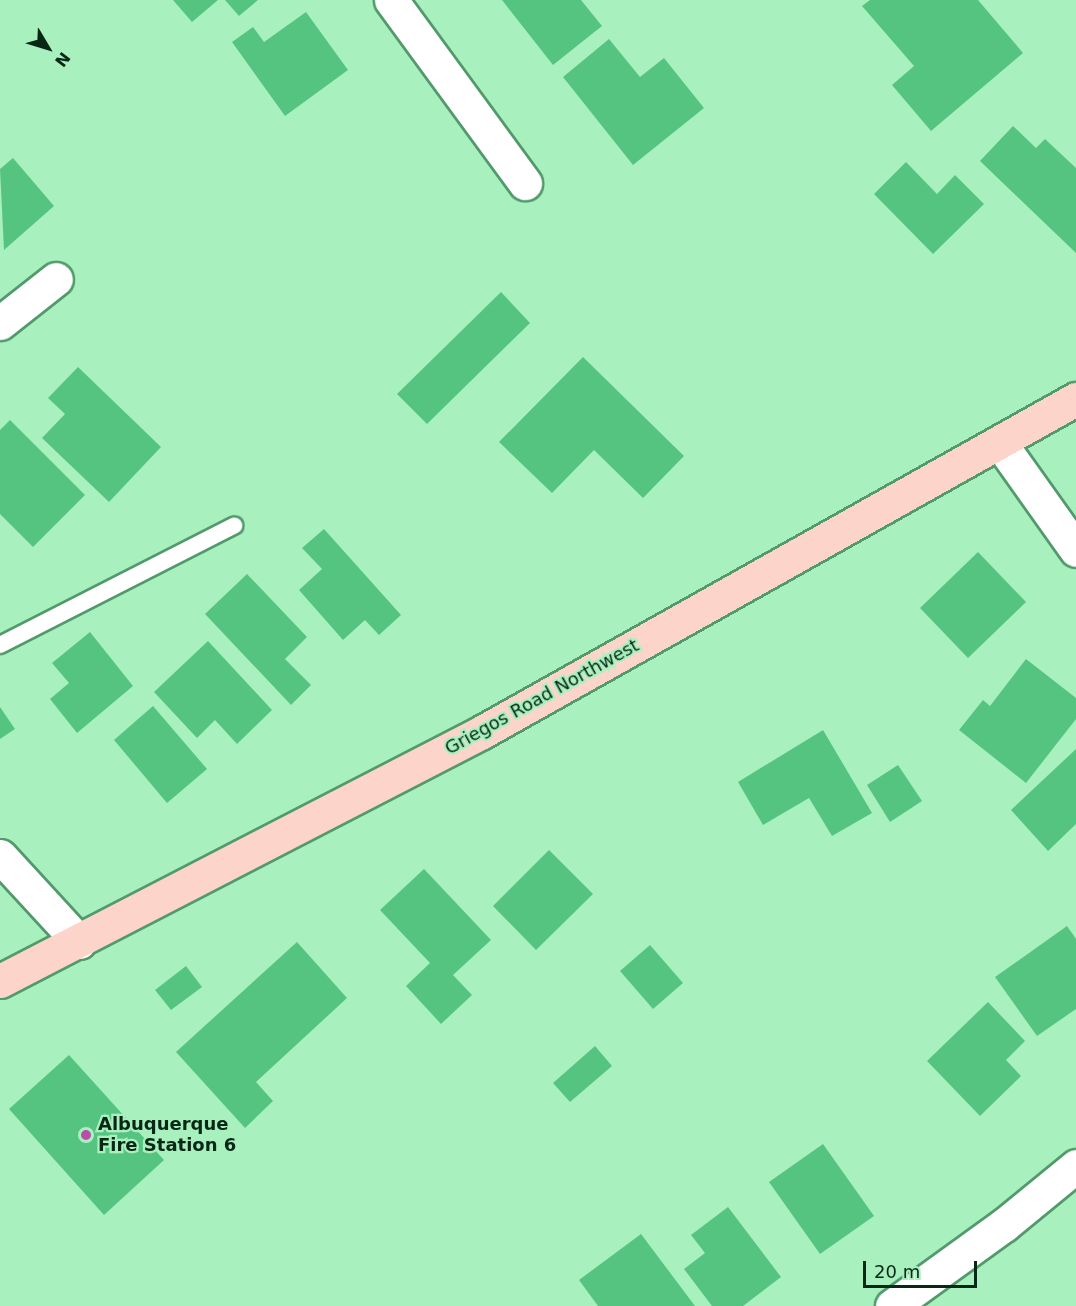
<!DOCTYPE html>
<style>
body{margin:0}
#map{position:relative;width:1076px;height:1306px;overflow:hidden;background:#a8f1bf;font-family:"DejaVu Sans",sans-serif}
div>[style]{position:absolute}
.building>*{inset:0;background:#56c481}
.roads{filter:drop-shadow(2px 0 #52996b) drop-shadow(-2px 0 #52996b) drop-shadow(0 2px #52996b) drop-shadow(0 -2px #52996b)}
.service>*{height:16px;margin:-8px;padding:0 8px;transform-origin:8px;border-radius:8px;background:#fff}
.minor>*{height:33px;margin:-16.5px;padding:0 16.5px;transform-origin:16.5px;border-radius:16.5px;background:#fff}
.secondary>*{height:33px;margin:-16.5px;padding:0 16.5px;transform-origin:16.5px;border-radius:16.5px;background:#fdd4ca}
.dots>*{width:16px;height:16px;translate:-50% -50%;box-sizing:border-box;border:3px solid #a8f1bf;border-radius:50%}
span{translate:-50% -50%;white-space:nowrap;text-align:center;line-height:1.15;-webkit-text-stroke:4.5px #a8f1bf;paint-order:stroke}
.street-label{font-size:18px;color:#082715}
.poi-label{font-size:18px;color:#082715;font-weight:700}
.left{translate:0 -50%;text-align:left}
.north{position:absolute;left:18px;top:18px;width:60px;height:60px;-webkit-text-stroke:4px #a8f1bf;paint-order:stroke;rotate:128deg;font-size:16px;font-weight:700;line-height:24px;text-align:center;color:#082715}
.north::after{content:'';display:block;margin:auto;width:21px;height:27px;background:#082715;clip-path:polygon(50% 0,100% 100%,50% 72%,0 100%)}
.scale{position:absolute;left:863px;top:1261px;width:114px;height:27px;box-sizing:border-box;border:3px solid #082715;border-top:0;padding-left:8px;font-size:18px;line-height:21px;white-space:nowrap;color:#082715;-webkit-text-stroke:4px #a8f1bf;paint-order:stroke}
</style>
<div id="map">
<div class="building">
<i style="clip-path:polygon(173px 0,218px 0,192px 22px)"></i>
<i style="clip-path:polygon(225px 0,258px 0,239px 16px)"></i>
<i style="clip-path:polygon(502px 0,581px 0,602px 26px,553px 65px)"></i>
<i style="clip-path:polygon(870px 0,978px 0,1023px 53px,931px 131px,892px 85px,914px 66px,862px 6px)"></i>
<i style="clip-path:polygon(306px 12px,348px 70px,285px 116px,232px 42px,253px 27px,264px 42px)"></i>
<i style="clip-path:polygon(609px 39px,640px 77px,664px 58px,704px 108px,633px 165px,563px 77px)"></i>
<i style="clip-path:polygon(1013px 126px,1036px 148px,1045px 139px,1076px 168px,1076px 253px,980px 161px)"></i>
<i style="clip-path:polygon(13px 158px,54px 206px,4px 250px,0 169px)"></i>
<i style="clip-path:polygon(906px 162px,937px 194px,955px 175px,984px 204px,933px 254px,874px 194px)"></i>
<i style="clip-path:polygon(501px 292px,530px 323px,427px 424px,397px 394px)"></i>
<i style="clip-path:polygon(583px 357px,684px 456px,643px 498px,594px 450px,552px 493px,499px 442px)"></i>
<i style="clip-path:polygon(78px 367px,161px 447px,109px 502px,42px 438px,65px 414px,48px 398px)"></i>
<i style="clip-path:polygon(10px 420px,85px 495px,33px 547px,0 514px,0 430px)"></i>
<i style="clip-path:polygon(324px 529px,401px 615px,379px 635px,365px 620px,343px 640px,299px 590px,322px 569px,302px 548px)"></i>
<i style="clip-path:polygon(978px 552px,1026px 602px,968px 658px,920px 608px)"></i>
<i style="clip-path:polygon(247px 574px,307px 637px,285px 659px,311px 685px,291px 705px,205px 614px)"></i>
<i style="clip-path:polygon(90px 632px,133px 686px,77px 733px,50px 699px,69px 683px,52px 663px)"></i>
<i style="clip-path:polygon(208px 641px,272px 710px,237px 744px,215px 720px,197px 738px,154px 692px)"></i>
<i style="clip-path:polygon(1026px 659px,1076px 698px,1076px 719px,1026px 783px,959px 730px,983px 700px,990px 706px)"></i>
<i style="clip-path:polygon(153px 706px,207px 769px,167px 803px,114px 740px)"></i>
<i style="clip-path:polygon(0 707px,15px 729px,0 739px)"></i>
<i style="clip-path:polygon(823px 730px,872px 813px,832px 836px,809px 798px,763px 825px,738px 782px)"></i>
<i style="clip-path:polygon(1076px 749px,1076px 824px,1048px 851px,1011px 810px)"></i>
<i style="clip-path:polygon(898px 765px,922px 801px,890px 822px,867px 785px)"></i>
<i style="clip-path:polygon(549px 850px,593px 894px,536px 950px,493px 906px)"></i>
<i style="clip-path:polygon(424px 869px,491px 940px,453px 975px,472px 995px,441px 1024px,406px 986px,430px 963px,380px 910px)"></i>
<i style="clip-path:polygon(1067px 926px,1076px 939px,1076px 1009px,1037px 1036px,995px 977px)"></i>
<i style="clip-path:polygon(297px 942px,347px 998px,256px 1082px,273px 1101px,245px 1128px,176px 1052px)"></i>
<i style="clip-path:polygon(650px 945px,683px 983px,653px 1009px,620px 971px)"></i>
<i style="clip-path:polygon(186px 966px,202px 987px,171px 1010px,155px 990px)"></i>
<i style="clip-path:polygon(988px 1002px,1025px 1041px,1006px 1060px,1021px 1076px,980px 1116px,927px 1061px)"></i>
<i style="clip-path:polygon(595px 1046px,612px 1066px,570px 1102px,553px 1083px)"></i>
<i style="clip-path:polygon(69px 1055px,164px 1160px,104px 1215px,9px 1109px)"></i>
<i style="clip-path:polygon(823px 1144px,874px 1216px,820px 1254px,769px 1182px)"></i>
<i style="clip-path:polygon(728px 1207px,781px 1277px,743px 1306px,712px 1306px,684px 1269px,705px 1253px,691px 1235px)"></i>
<i style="clip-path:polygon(641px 1234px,695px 1306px,598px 1306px,579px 1280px)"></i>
</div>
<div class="roads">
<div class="service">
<i style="left:0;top:645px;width:263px;rotate:-27deg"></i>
</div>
<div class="minor">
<i style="left:391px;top:0;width:227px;rotate:53.8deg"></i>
<i style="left:0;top:323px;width:71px;rotate:-38.2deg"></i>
<i style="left:1000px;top:443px;width:131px;rotate:54.6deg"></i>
<i style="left:0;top:856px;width:117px;rotate:47.4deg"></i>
<i style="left:892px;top:1306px;width:138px;rotate:-35.9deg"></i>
<i style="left:1004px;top:1225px;width:93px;rotate:-39.3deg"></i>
</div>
<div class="secondary">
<i style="left:0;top:981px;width:543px;rotate:-27.32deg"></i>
<i style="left:482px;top:732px;width:681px;rotate:-29.28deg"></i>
</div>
</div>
<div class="dots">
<i style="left:86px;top:1135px;background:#bb4caa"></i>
</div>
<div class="street-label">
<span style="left:542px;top:697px;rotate:-29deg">Griegos Road Northwest</span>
</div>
<div class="poi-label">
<span class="left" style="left:98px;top:1135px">Albuquerque<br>Fire Station 6</span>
</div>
<div class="north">N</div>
<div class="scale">20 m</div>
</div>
